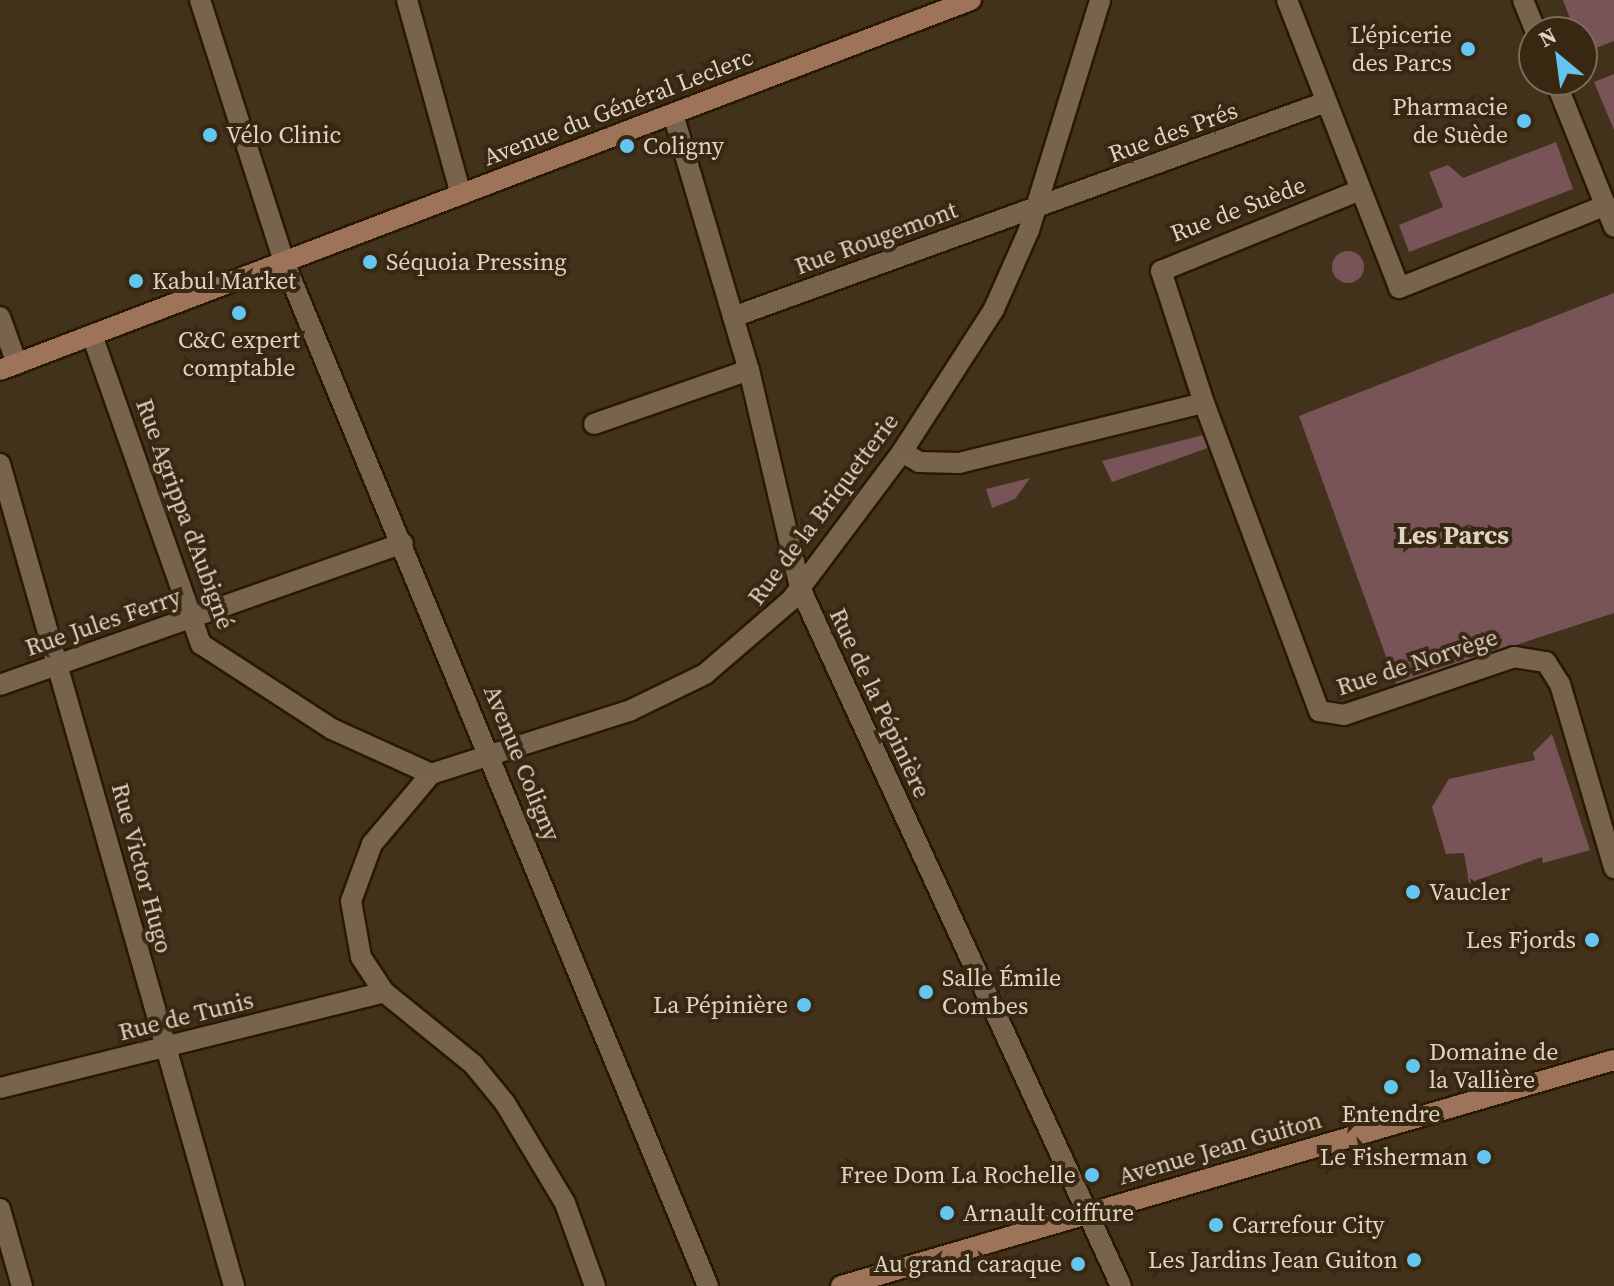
<!DOCTYPE html>
<meta charset="utf-8">
<style>
body{margin:0}
#map{position:relative;width:1614px;height:1286px;overflow:hidden;background:#43321b;font-family:"Source Serif 4",serif}
div>[style]{position:absolute}
.green>*{inset:0;background:#785459}
.round{border-radius:50%}
.roads{filter:drop-shadow(2px 0 #291903) drop-shadow(-2px 0 #291903) drop-shadow(0 2px #291903) drop-shadow(0 -2px #291903)}
.minor>*{height:20px;margin:-10px;padding:0 10px;transform-origin:10px;border-radius:10px;background:#78644d}
.tertiary>*{height:20px;margin:-10px;padding:0 10px;transform-origin:10px;border-radius:10px;background:#78644d}
.secondary>*{height:20px;margin:-10px;padding:0 10px;transform-origin:10px;border-radius:10px;background:#9d745a}
.dots>*{width:22px;height:22px;translate:-50% -50%;box-sizing:border-box;border:4px solid #382811;border-radius:50%}
span{translate:-50% -50%;white-space:nowrap;text-align:center;line-height:1.15;-webkit-text-stroke:8px #382811;paint-order:stroke}
.poi-label{font-size:24px;color:#ded3c5}
.right{translate:-100% -50%;text-align:right}
.left{translate:0 -50%;text-align:left}
.street-label{font-size:24px;color:#ded3c5}
.neighbourhood-label{font-size:26px;color:#ded3c5;font-weight:700}
.north{position:absolute;left:1518px;top:16px;width:80px;height:80px;box-sizing:border-box;background:#382811;border:2px solid #7a6c59;border-radius:50%;rotate:331deg;font-size:22px;font-weight:700;line-height:32px;text-align:center;color:#ded3c5}
.north::after{content:'';display:block;margin:auto;width:28px;height:36px;background:#64c5ee;clip-path:polygon(50% 0,100% 100%,50% 72%,0 100%)}
</style>
<div id="map">
<div class="green">
<i style="clip-path:polygon(1563px 0,1614px 0,1614px 41px,1583px 53px,1582px 32px,1575px 32px)"></i>
<i style="clip-path:polygon(1614px 74px,1614px 130px,1594px 82px)"></i>
<i style="clip-path:polygon(1556px 142px,1573px 189px,1409px 252px,1399px 225px,1443px 207px,1429px 172px,1448px 165px,1463px 178px)"></i>
<i class="round" style="left:1332px;top:251px;width:32px;height:32px"></i>
<i style="clip-path:polygon(1614px 293px,1614px 613px,1396px 684px,1299px 416px)"></i>
<i style="clip-path:polygon(1215px 432px,1219px 444px,1112px 482px,1102px 461px)"></i>
<i style="clip-path:polygon(1030px 478px,1015px 499px,992px 508px,986px 489px)"></i>
<i style="clip-path:polygon(1552px 734px,1590px 850px,1543px 863px,1542px 857px,1469px 883px,1464px 853px,1446px 854px,1432px 807px,1449px 779px,1535px 760px,1533px 753px)"></i>
</div>
<div class="roads">
<div class="minor">
<i style="left:407px;top:0;width:202px;rotate:74.5deg"></i>
<i style="left:1287px;top:0;width:309px;rotate:68.7deg"></i>
<i style="left:1399px;top:288px;width:223px;rotate:-21.8deg"></i>
<i style="left:1523px;top:0;width:35px;rotate:68deg"></i>
<i style="left:1555px;top:80px;width:158px;rotate:68.1deg"></i>
<i style="left:673px;top:114px;width:267px;rotate:73.5deg"></i>
<i style="left:749px;top:370px;width:224px;rotate:76.8deg"></i>
<i style="left:800px;top:588px;width:768px;rotate:65.3deg"></i>
<i style="left:0;top:317px;width:50px;rotate:70.1deg"></i>
<i style="left:733px;top:317px;width:631px;rotate:-19.93deg"></i>
<i style="left:92px;top:335px;width:328px;rotate:70.6deg"></i>
<i style="left:201px;top:644px;width:156px;rotate:33deg"></i>
<i style="left:332px;top:729px;width:109px;rotate:24.4deg"></i>
<i style="left:1204px;top:403px;width:329px;rotate:69.5deg"></i>
<i style="left:1319px;top:711px;width:25px;rotate:9deg"></i>
<i style="left:1344px;top:715px;width:180px;rotate:-18.8deg"></i>
<i style="left:1514px;top:657px;width:32px;rotate:9deg"></i>
<i style="left:1546px;top:662px;width:26px;rotate:58deg"></i>
<i style="left:1560px;top:684px;width:192px;rotate:73.6deg"></i>
<i style="left:594px;top:424px;width:164px;rotate:-19.2deg"></i>
<i style="left:902px;top:452px;width:20px;rotate:30deg"></i>
<i style="left:919px;top:462px;width:40px;rotate:1.4deg"></i>
<i style="left:959px;top:463px;width:252px;rotate:-13.8deg"></i>
<i style="left:1204px;top:403px;width:139px;rotate:-108deg"></i>
<i style="left:1161px;top:271px;width:215px;rotate:-22.1deg"></i>
<i style="left:0;top:464px;width:855px;rotate:74.11deg"></i>
<i style="left:0;top:685px;width:427px;rotate:-19.4deg"></i>
<i style="left:0;top:1088px;width:396px;rotate:-14deg"></i>
<i style="left:0;top:1209px;width:80px;rotate:74.1deg"></i>
<i style="left:595px;top:1286px;width:88px;rotate:-109.9deg"></i>
<i style="left:565px;top:1203px;width:117px;rotate:-121deg"></i>
<i style="left:505px;top:1103px;width:50px;rotate:-129.4deg"></i>
<i style="left:473px;top:1064px;width:114px;rotate:-141deg"></i>
<i style="left:384px;top:992px;width:42px;rotate:-123.3deg"></i>
<i style="left:361px;top:957px;width:57px;rotate:-100.1deg"></i>
<i style="left:351px;top:901px;width:61px;rotate:-69.8deg"></i>
<i style="left:372px;top:844px;width:92px;rotate:-49.9deg"></i>
<i style="left:431px;top:774px;width:210px;rotate:-17.7deg"></i>
<i style="left:631px;top:710px;width:82px;rotate:-25.9deg"></i>
<i style="left:705px;top:674px;width:113px;rotate:-40.7deg"></i>
<i style="left:791px;top:600px;width:185px;rotate:-53.1deg"></i>
<i style="left:902px;top:452px;width:170px;rotate:-57.2deg"></i>
<i style="left:994px;top:309px;width:86px;rotate:-66.1deg"></i>
<i style="left:1029px;top:230px;width:241px;rotate:-72.8deg"></i>
</div>
<div class="tertiary">
<i style="left:200px;top:0;width:275px;rotate:72.2deg"></i>
<i style="left:284px;top:262px;width:1108px;rotate:67.51deg"></i>
</div>
<div class="secondary">
<i style="left:0;top:370px;width:1039px;rotate:-20.86deg"></i>
<i style="left:841px;top:1286px;width:805px;rotate:-16.3deg"></i>
</div>
</div>
<div class="dots">
<i style="left:1468px;top:49px;background:#64c5ee"></i>
<i style="left:1524px;top:121px;background:#64c5ee"></i>
<i style="left:210px;top:135px;background:#64c5ee"></i>
<i style="left:627px;top:146px;background:#64c5ee"></i>
<i style="left:370px;top:262px;background:#64c5ee"></i>
<i style="left:136px;top:281px;background:#64c5ee"></i>
<i style="left:239px;top:313px;background:#64c5ee"></i>
<i style="left:1413px;top:892px;background:#64c5ee"></i>
<i style="left:1592px;top:940px;background:#64c5ee"></i>
<i style="left:926px;top:992px;background:#64c5ee"></i>
<i style="left:804px;top:1005px;background:#64c5ee"></i>
<i style="left:1413px;top:1066px;background:#64c5ee"></i>
<i style="left:1391px;top:1087px;background:#64c5ee"></i>
<i style="left:1484px;top:1157px;background:#64c5ee"></i>
<i style="left:1092px;top:1175px;background:#64c5ee"></i>
<i style="left:947px;top:1213px;background:#64c5ee"></i>
<i style="left:1216px;top:1225px;background:#64c5ee"></i>
<i style="left:1414px;top:1260px;background:#64c5ee"></i>
<i style="left:1078px;top:1264px;background:#64c5ee"></i>
</div>
<div class="poi-label">
<span class="right" style="left:1452px;top:49px">L'épicerie<br>des Parcs</span>
<span class="right" style="left:1508px;top:121px">Pharmacie<br>de Suède</span>
<span class="left" style="left:226px;top:135px">Vélo Clinic</span>
<span class="left" style="left:643px;top:146px">Coligny</span>
<span class="left" style="left:386px;top:262px">Séquoia Pressing</span>
<span class="left" style="left:152px;top:281px">Kabul Market</span>
<span style="left:239px;top:354px">C&amp;C expert<br>comptable</span>
<span class="left" style="left:1429px;top:892px">Vaucler</span>
<span class="right" style="left:1576px;top:940px">Les Fjords</span>
<span class="left" style="left:942px;top:992px">Salle Émile<br>Combes</span>
<span class="right" style="left:788px;top:1005px">La Pépinière</span>
<span class="left" style="left:1429px;top:1066px">Domaine de<br>la Vallière</span>
<span style="left:1391px;top:1114px">Entendre</span>
<span class="right" style="left:1468px;top:1157px">Le Fisherman</span>
<span class="right" style="left:1076px;top:1175px">Free Dom La Rochelle</span>
<span class="left" style="left:963px;top:1213px">Arnault coiffure</span>
<span class="left" style="left:1232px;top:1225px">Carrefour City</span>
<span class="right" style="left:1398px;top:1260px">Les Jardins Jean Guiton</span>
<span class="right" style="left:1062px;top:1264px">Au grand caraque</span>
</div>
<div class="street-label">
<span style="left:618px;top:107px;rotate:-21deg">Avenue du Général Leclerc</span>
<span style="left:1173px;top:132px;rotate:-20deg">Rue des Prés</span>
<span style="left:1238px;top:209px;rotate:-21deg">Rue de Suède</span>
<span style="left:876px;top:238px;rotate:-20deg">Rue Rougemont</span>
<span style="left:823px;top:509px;rotate:-53deg">Rue de la Briquetterie</span>
<span style="left:185px;top:514px;rotate:70deg">Rue Agrippa d'Aubigné</span>
<span style="left:103px;top:622px;rotate:-19deg">Rue Jules Ferry</span>
<span style="left:1417px;top:662px;rotate:-18deg">Rue de Norvège</span>
<span style="left:880px;top:703px;rotate:65deg">Rue de la Pépinière</span>
<span style="left:522px;top:763px;rotate:68deg">Avenue Coligny</span>
<span style="left:142px;top:868px;rotate:75deg">Rue Victor Hugo</span>
<span style="left:186px;top:1016px;rotate:-14deg">Rue de Tunis</span>
<span style="left:1220px;top:1148px;rotate:-16deg">Avenue Jean Guiton</span>
</div>
<div class="neighbourhood-label">
<span style="left:1453px;top:536px">Les Parcs</span>
</div>
<div class="north">N</div>
</div>
